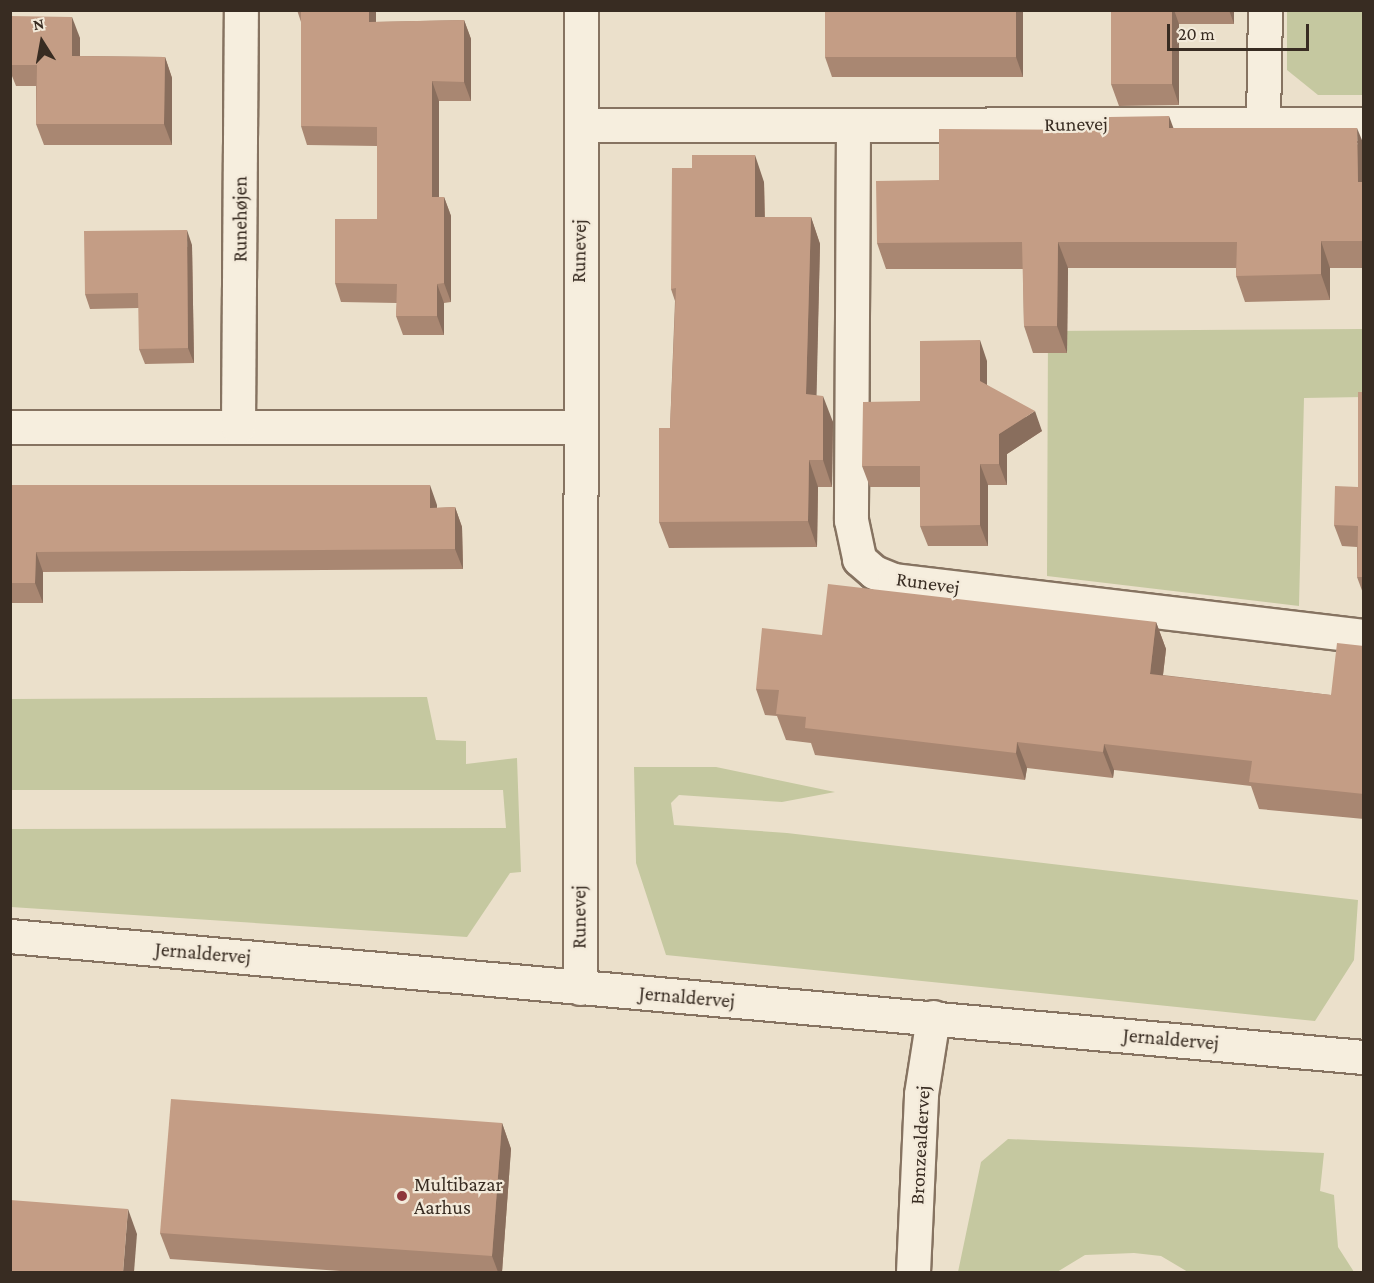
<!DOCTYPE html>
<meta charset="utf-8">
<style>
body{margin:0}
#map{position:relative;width:1374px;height:1283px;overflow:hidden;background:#ebe0cb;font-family:"Crimson Pro",serif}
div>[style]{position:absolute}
.green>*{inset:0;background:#c5c8a0}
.roads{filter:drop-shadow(2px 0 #867361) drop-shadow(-2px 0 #867361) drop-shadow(0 2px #867361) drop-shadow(0 -2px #867361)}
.minor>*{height:33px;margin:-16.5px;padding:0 16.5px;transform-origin:16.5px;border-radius:16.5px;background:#f6eede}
.tertiary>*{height:33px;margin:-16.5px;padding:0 16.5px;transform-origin:16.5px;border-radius:16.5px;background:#f6eede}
.wall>*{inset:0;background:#a98772}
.shaded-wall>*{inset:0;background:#896e5d}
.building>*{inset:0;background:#c49d85}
.dots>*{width:16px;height:16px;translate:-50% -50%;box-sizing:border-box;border:3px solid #f3eada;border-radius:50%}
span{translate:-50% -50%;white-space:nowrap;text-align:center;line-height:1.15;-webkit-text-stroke:4.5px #f3eada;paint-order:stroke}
.street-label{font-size:20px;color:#382c22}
.poi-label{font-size:20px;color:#382c22}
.left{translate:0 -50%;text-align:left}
.frame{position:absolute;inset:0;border:12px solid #382c22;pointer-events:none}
.north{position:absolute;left:12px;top:12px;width:60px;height:60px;-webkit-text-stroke:4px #f3eada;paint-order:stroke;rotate:349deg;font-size:16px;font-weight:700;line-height:24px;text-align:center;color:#382c22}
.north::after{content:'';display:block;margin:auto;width:21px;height:27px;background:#382c22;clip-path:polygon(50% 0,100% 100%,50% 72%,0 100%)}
.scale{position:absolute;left:1167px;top:24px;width:142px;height:27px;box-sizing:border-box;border:3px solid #382c22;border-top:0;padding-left:8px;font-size:18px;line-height:21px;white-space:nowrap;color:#382c22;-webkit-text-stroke:4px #f3eada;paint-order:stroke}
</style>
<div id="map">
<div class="green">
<i style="clip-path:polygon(1287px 11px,1363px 11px,1363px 95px,1318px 95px,1287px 70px)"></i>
<i style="clip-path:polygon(1363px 329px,1363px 397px,1304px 398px,1299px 606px,1047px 576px,1048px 331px)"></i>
<i style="clip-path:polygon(427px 697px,436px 740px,466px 741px,466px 764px,517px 758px,521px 872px,510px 873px,467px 937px,11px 907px,11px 829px,506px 828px,503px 790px,11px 790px,11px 699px)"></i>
<i style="clip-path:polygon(634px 767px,716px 767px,835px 792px,782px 802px,679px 795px,671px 803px,674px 825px,787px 833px,1358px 900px,1354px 960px,1315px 1021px,666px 955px,636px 863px)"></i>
<i style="clip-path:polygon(1008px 1139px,1324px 1153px,1320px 1191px,1334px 1195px,1338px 1247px,1354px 1272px,1188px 1272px,1161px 1256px,1134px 1253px,1085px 1255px,1057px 1272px,958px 1272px,981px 1162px)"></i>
</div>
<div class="roads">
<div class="minor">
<i style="left:1263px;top:122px;width:112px;rotate:-89deg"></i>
<i style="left:581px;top:125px;width:783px;rotate:-0.07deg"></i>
<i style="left:853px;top:126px;width:394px;rotate:90.3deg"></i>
<i style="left:851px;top:520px;width:40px;rotate:78deg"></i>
<i style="left:859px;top:559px;width:20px;rotate:41deg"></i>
<i style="left:874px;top:572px;width:22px;rotate:22deg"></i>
<i style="left:894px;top:580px;width:473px;rotate:6.8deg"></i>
<i style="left:10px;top:427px;width:567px"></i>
<i style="left:238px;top:427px;width:417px;rotate:-89.6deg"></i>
<i style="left:580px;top:988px;width:978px;rotate:-89.94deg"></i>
<i style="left:913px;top:1272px;width:178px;rotate:-87.4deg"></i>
<i style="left:921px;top:1094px;width:78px;rotate:-81.1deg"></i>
</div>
<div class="tertiary">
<i style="left:10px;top:936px;width:1359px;rotate:5.11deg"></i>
</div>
</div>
<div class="wall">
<i style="clip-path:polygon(297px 10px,376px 10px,376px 22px,464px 20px,471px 39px,471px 101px,439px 101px,439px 197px,444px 197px,451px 216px,451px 302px,444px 303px,444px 335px,403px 335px,396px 316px,397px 303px,341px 302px,335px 283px,377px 219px,377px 146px,307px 145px,301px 126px,301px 22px)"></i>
<i style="clip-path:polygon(1023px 10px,1023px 77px,832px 77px,825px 57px)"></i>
<i style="clip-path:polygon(1111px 10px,1234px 10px,1234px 24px,1179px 24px,1179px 105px,1119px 106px,1111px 84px)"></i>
<i style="clip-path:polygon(10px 16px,80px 38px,80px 56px,165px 57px,172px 78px,172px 145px,44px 145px,36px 124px,36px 86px,16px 86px,10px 71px)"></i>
<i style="clip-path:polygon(1174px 128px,1364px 145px,1364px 268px,1330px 268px,1330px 300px,1245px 302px,1236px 276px,1236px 268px,1068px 268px,1067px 353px,1033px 353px,1024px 326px,1023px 269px,886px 269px,877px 243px,939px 180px,1109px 130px)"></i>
<i style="clip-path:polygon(692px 168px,764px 182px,765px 217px,811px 217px,820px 244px,816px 395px,833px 422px,832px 487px,818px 487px,817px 547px,669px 548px,659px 522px,670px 428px,675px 301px,671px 289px)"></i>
<i style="clip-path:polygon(192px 245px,194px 363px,145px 364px,139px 349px,139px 308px,90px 309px,85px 294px)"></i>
<i style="clip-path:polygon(987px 361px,987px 385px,1042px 431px,1007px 454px,1007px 485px,988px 485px,988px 546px,928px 546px,920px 526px,920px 487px,870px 487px,862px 466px,920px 401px)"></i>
<i style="clip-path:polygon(1364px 392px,1364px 596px,1357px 577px,1357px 547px,1342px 546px,1334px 525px,1358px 487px)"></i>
<i style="clip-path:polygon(10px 485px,437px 505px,437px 508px,455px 507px,462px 527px,463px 569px,43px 572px,43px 603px,10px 603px)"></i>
<i style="clip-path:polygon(1156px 622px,1166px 649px,1163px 675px,1331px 695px,1364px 646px,1364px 819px,1259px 809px,1251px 786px,1114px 770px,1113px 778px,1027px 768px,1025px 780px,815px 755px,811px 743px,786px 740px,777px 716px,765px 715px,756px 689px,822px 635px)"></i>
<i style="clip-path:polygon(502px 1123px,511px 1149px,502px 1272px,355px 1272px,170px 1259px,160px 1233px)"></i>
</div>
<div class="shaded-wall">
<i style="clip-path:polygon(369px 10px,376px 10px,376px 41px,369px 22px)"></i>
<i style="clip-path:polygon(1016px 10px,1023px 10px,1023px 77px,1016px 57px)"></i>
<i style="clip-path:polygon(1172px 10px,1174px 10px,1179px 24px,1179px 105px,1172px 84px)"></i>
<i style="clip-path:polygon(1229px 10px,1234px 10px,1234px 24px)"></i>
<i style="clip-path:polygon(72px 17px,80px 38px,80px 77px,72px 56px)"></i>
<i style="clip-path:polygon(464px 20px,471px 39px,471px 101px,464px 82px)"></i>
<i style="clip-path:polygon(165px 57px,172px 78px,172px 145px,164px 124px)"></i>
<i style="clip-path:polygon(432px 81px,439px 101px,439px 216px,432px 197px)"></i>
<i style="clip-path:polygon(1169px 116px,1179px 143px,1169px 128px)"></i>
<i style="clip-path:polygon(1357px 128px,1364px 145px,1364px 198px,1358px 182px)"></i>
<i style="clip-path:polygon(755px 155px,764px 182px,765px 244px,755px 217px)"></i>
<i style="clip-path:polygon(444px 197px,451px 216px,451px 302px,444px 283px)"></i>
<i style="clip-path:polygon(811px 217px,820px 244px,816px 420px,806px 394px)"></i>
<i style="clip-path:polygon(187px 230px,192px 245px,194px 363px,188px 348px)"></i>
<i style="clip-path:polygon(1321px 241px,1330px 268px,1330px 300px,1321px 274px)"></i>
<i style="clip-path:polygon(1058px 242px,1068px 268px,1067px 353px,1057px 326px)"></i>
<i style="clip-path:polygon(437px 284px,444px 303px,444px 335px,437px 316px)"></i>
<i style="clip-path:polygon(980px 340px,987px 361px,987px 402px,980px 381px)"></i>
<i style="clip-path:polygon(823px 396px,833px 422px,832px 487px,823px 460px)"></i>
<i style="clip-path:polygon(1035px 411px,1042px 431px,1007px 454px,1007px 485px,999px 464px,999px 434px)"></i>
<i style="clip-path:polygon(809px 460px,818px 487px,817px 547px,808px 521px)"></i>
<i style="clip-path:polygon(980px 464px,988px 485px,988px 546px,980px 525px)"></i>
<i style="clip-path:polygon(430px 485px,437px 505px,437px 528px,430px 508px)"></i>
<i style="clip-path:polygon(455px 507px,462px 527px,463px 569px,455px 549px)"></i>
<i style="clip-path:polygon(36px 552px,43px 572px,43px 603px,35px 583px)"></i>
<i style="clip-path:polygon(1156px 622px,1166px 649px,1160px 700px,1150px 674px)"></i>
<i style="clip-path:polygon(1017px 742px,1027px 768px,1025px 780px,1016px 753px)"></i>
<i style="clip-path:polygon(1104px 744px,1114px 770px,1113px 778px,1103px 752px)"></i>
<i style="clip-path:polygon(502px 1123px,511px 1149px,502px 1272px,498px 1272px,492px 1256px)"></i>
<i style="clip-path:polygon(128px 1209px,137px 1234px,134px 1272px,123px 1272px)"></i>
</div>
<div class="building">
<i style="clip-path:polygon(301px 10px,369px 10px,369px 22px,464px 20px,464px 82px,432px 81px,432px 197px,444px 197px,444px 283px,437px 284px,437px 316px,396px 316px,397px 284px,335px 283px,335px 219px,377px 219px,377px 127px,301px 126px)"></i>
<i style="clip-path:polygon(825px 10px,1016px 10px,1016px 57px,825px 57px)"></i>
<i style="clip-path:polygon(1111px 10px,1172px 10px,1172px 84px,1111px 84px)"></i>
<i style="clip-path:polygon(10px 16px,72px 17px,72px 56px,165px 57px,164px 124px,36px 124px,37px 65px,10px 65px)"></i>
<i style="clip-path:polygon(1169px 116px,1169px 128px,1357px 128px,1358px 182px,1364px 182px,1364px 241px,1321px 241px,1321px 274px,1236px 276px,1237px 242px,1058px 242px,1057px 326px,1024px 326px,1022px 242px,877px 243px,876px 181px,939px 180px,939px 129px,1109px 130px,1109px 117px)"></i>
<i style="clip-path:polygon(692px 155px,755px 155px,755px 217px,811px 217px,806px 394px,823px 396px,823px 460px,809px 460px,808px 521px,659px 522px,659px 428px,670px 428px,676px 288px,671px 289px,672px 168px,692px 168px)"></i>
<i style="clip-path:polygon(187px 230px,188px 348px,139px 349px,138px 293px,85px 294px,84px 231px)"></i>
<i style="clip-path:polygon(980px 340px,980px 381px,1035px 411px,999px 434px,999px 464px,980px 464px,980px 525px,920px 526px,920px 466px,862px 466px,863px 402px,920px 401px,920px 341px)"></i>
<i style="clip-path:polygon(1358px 392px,1364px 392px,1364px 577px,1357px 577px,1358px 526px,1334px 525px,1335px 486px,1358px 487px)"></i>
<i style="clip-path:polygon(10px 485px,430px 485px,430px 508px,455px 507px,455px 549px,36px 552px,35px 583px,10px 583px)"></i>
<i style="clip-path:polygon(828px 584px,1156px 622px,1150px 674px,1331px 695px,1337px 643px,1364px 646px,1364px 794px,1249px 782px,1252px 761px,1104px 744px,1103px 752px,1017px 742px,1016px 753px,805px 728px,806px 717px,776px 714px,779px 690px,756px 689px,762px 628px,822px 635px)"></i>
<i style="clip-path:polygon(171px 1099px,502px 1123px,492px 1256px,160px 1233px)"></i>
<i style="clip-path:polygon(10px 1200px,128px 1209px,123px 1272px,10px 1272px)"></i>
</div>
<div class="dots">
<i style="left:402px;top:1196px;background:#8e373c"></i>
</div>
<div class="street-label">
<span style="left:1076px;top:124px;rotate:-1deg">Runevej</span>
<span style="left:240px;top:219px;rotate:-90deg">Runehøjen</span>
<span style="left:579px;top:251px;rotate:-89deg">Runevej</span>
<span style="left:928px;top:583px;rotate:8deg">Runevej</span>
<span style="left:579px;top:917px;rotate:-90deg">Runevej</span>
<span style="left:203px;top:953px;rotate:5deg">Jernaldervej</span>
<span style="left:687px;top:997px;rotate:5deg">Jernaldervej</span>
<span style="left:1171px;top:1039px;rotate:5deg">Jernaldervej</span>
<span style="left:920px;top:1145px;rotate:-87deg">Bronzealdervej</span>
</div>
<div class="poi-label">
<span class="left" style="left:414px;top:1196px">Multibazar<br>Aarhus</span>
</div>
<div class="frame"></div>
<div class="north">N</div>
<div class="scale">20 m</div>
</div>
